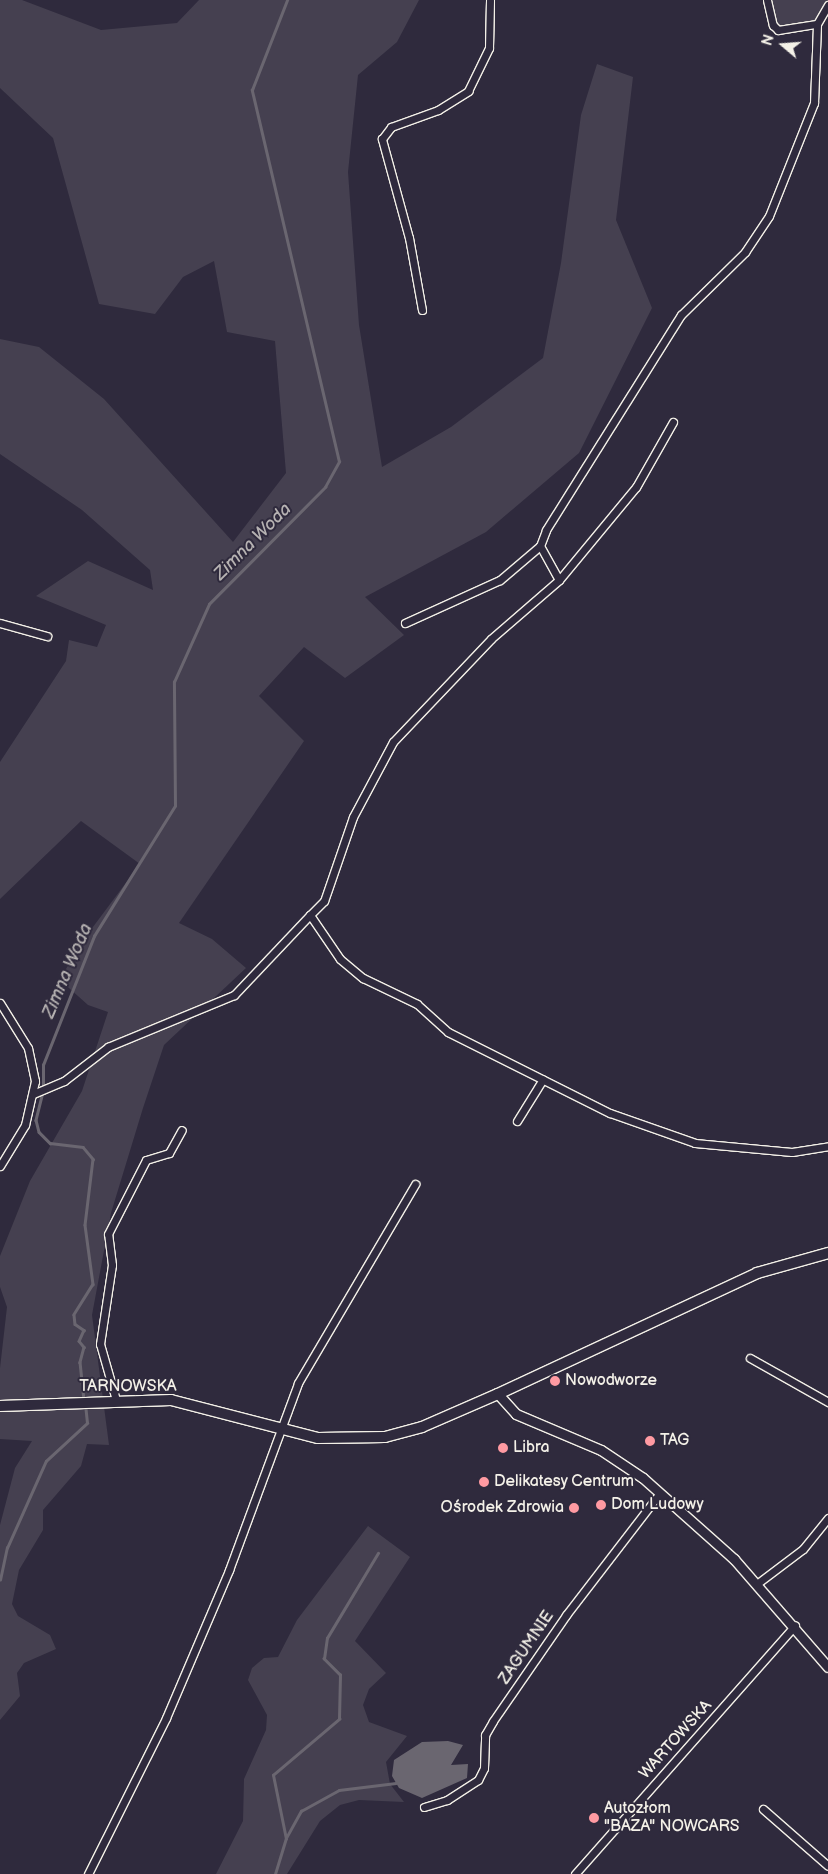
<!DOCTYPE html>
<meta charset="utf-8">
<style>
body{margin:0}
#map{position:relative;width:828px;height:1874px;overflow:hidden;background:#2f2a3d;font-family:"Balsamiq Sans",sans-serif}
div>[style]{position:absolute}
.green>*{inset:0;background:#454050}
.water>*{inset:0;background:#6a6670}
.stream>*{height:2.5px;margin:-1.25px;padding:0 1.25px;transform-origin:1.25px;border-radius:1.25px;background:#6a6670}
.roads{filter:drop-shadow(1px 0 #f4f1e8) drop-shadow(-1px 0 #f4f1e8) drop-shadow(0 1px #f4f1e8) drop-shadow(0 -1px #f4f1e8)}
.minor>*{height:7px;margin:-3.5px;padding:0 3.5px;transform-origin:3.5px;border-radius:3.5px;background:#2f2a3d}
.tertiary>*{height:9px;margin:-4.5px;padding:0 4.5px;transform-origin:4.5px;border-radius:4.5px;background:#2f2a3d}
.secondary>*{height:10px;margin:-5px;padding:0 5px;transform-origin:5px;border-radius:5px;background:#2f2a3d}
.dots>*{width:14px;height:14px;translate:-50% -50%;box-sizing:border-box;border:2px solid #2f2a3d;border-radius:50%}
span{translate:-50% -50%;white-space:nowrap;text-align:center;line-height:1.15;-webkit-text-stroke:4px #2f2a3d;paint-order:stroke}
.poi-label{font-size:16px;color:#f4f1e8}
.left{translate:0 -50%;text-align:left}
.right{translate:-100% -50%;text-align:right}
.street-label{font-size:16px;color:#f4f1e8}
.water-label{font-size:18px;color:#b6b2b2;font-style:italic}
.north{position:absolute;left:758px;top:20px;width:50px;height:50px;-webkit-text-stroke:4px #2f2a3d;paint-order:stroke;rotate:288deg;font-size:14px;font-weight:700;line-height:20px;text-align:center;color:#f4f1e8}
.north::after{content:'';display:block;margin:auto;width:18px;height:22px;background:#f4f1e8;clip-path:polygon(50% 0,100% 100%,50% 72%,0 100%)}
</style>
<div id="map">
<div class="green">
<i style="clip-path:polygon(0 0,22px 0,101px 30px,177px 23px,199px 0,419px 0,397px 42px,358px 75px,348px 172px,359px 325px,382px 467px,451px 427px,543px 358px,561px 263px,581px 115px,597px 64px,633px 77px,616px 220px,652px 308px,579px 453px,486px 532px,365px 597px,404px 635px,345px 678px,304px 647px,259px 696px,304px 741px,179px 923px,212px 939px,246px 968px,164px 1045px,143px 1108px,111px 1213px,92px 1315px,109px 1445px,87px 1444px,81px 1466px,43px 1510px,43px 1530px,19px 1570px,12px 1604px,18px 1616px,50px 1635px,56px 1649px,24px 1663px,17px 1673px,20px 1696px,0 1720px,0 1525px,15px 1468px,32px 1441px,0 1439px,0 1368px,7px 1307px,0 1287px,0 1256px,30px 1181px,82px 1091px,108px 1012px,88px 1005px,60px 980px,78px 947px,140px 864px,81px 821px,0 899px,0 762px,66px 661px,69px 640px,97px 647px,106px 625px,36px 596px,88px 561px,153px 590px,150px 570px,82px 510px,0 454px,0 339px,39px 347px,104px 399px,233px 542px,286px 473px,275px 341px,227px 332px,214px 261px,183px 277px,155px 314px,99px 304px,53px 138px,0 88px)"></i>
<i style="clip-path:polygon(763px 0,828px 0,828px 6px,818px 23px,778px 30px)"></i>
<i style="clip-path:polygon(368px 1526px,410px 1557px,355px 1641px,386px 1673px,369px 1689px,363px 1705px,369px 1722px,407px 1736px,386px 1762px,390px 1784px,404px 1802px,359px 1800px,340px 1805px,320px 1821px,287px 1874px,216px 1874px,243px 1821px,244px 1779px,266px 1730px,267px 1715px,248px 1680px,252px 1668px,264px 1658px,278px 1657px,297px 1620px)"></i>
</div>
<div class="water">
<i style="clip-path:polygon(448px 1741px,463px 1745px,451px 1765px,468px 1764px,467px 1778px,422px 1798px,399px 1788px,392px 1776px,394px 1760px,422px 1742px)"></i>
</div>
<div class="stream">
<i style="left:43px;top:1086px;width:21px;rotate:-90deg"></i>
<i style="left:43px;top:1065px;width:139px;rotate:-68.4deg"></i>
<i style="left:94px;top:936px;width:153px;rotate:-58.1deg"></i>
<i style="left:175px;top:806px;width:124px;rotate:-90.5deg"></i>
<i style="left:174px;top:682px;width:85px;rotate:-65.8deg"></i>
<i style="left:209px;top:604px;width:165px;rotate:-45.2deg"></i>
<i style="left:325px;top:487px;width:29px;rotate:-61deg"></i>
<i style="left:339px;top:462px;width:382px;rotate:-103.2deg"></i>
<i style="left:252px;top:90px;width:97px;rotate:-68.7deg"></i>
<i style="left:42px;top:1096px;width:25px;rotate:104deg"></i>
<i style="left:36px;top:1120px;width:12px;rotate:76deg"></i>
<i style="left:39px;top:1132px;width:16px;rotate:45deg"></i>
<i style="left:50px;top:1143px;width:33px;rotate:7deg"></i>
<i style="left:83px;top:1147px;width:16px;rotate:50deg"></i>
<i style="left:93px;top:1159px;width:66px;rotate:96.9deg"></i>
<i style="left:85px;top:1225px;width:60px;rotate:82.3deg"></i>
<i style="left:93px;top:1284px;width:36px;rotate:122deg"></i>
<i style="left:74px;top:1315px;width:9px;rotate:84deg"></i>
<i style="left:75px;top:1324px;width:11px;rotate:34deg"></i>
<i style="left:84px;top:1330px;width:12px;rotate:114deg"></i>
<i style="left:79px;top:1341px;width:8px;rotate:50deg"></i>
<i style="left:84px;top:1347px;width:16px;rotate:105deg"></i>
<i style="left:80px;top:1362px;width:37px;rotate:84deg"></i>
<i style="left:0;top:1580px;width:33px;rotate:-78deg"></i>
<i style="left:7px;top:1548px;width:95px;rotate:-65.9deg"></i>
<i style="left:46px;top:1461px;width:56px;rotate:-42.8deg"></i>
<i style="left:87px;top:1423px;width:18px;rotate:-96deg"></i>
<i style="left:286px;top:1838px;width:31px;rotate:-61deg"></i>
<i style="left:301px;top:1811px;width:43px;rotate:-28.9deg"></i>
<i style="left:339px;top:1790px;width:57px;rotate:-7deg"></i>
<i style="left:275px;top:1874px;width:37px;rotate:-73deg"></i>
<i style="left:286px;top:1839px;width:65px;rotate:-101.5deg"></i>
<i style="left:273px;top:1775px;width:87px;rotate:-40.3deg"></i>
<i style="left:339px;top:1719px;width:44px;rotate:-88.7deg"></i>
<i style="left:340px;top:1675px;width:23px;rotate:-135deg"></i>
<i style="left:324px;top:1659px;width:21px;rotate:-82deg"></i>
<i style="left:327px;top:1638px;width:99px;rotate:-59deg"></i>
</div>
<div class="roads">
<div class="minor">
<i style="left:767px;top:0;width:26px;rotate:77deg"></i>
<i style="left:773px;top:25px;width:7px;rotate:45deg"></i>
<i style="left:778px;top:30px;width:39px;rotate:-9deg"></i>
<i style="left:422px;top:310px;width:73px;rotate:-100.2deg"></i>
<i style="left:409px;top:238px;width:103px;rotate:-105.3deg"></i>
<i style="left:382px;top:139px;width:15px;rotate:-53deg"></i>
<i style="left:391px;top:127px;width:50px;rotate:-19.9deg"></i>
<i style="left:438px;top:110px;width:36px;rotate:-32deg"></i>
<i style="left:468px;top:91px;width:48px;rotate:-64deg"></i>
<i style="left:489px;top:48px;width:48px;rotate:-88.8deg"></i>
<i style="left:673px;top:422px;width:75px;rotate:119.6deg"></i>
<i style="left:636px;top:487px;width:121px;rotate:129.6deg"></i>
<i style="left:559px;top:580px;width:90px;rotate:139.1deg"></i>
<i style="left:491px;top:639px;width:142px;rotate:133.6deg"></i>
<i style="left:393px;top:742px;width:85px;rotate:118.1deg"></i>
<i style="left:353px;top:817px;width:89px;rotate:109deg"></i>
<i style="left:324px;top:901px;width:20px;rotate:135deg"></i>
<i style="left:310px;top:915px;width:53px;rotate:55.7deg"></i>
<i style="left:340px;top:959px;width:30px;rotate:40deg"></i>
<i style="left:363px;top:978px;width:60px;rotate:25.7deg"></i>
<i style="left:417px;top:1004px;width:42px;rotate:42.1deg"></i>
<i style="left:448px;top:1032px;width:181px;rotate:26.6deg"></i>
<i style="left:610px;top:1113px;width:90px;rotate:19.4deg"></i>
<i style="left:695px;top:1143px;width:97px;rotate:5.3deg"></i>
<i style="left:792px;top:1152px;width:36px;rotate:-9deg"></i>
<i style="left:559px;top:580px;width:39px;rotate:-119deg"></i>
<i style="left:540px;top:546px;width:17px;rotate:-69deg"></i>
<i style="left:546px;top:530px;width:254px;rotate:-57.9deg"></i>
<i style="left:681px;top:315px;width:90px;rotate:-44.5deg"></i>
<i style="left:745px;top:252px;width:43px;rotate:-56.3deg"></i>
<i style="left:769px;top:216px;width:122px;rotate:-68.3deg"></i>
<i style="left:814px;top:103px;width:79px;rotate:-87.8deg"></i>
<i style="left:817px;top:24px;width:22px;rotate:-60deg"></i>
<i style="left:0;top:623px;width:49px;rotate:15.5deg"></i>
<i style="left:405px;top:623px;width:104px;rotate:-24.4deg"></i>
<i style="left:500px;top:580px;width:52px;rotate:-40.4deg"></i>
<i style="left:0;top:1003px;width:53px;rotate:58.1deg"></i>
<i style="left:28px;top:1048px;width:34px;rotate:78deg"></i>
<i style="left:35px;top:1081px;width:45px;rotate:102.8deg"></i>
<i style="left:25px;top:1125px;width:48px;rotate:121.4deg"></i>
<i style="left:33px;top:1094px;width:34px;rotate:-23deg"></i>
<i style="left:64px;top:1081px;width:56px;rotate:-37.7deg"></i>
<i style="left:108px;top:1047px;width:136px;rotate:-22.4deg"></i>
<i style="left:234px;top:995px;width:110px;rotate:-46.5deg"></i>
<i style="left:517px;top:1121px;width:49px;rotate:-58.2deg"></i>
<i style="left:750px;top:1358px;width:90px;rotate:29.4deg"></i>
<i style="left:116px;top:1400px;width:58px;rotate:-105.9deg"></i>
<i style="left:100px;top:1344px;width:80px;rotate:-81.4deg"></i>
<i style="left:112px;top:1265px;width:31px;rotate:-97deg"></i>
<i style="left:108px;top:1234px;width:83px;rotate:-62.8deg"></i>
<i style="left:146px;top:1160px;width:24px;rotate:-17deg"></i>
<i style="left:169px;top:1153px;width:26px;rotate:-61deg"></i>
<i style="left:758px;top:1583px;width:56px;rotate:-37.1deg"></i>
<i style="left:803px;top:1549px;width:40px;rotate:-51deg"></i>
<i style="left:424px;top:1807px;width:24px;rotate:-17deg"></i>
<i style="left:447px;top:1800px;width:37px;rotate:-33deg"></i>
<i style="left:478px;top:1780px;width:13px;rotate:-63deg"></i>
<i style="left:484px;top:1768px;width:33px;rotate:-88deg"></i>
<i style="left:485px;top:1735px;width:16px;rotate:-60deg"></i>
<i style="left:493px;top:1721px;width:129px;rotate:-55.4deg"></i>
<i style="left:566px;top:1615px;width:154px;rotate:-52.4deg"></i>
<i style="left:763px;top:1809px;width:86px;rotate:41.2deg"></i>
<i style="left:88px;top:1874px;width:174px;rotate:-63.4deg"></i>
<i style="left:166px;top:1718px;width:161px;rotate:-66.9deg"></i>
<i style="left:229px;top:1570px;width:199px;rotate:-69.7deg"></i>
<i style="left:298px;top:1383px;width:231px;rotate:-59.5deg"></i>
<i style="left:575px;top:1874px;width:332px;rotate:-48.5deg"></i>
</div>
<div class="tertiary">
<i style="left:498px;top:1394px;width:27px;rotate:48deg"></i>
<i style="left:516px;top:1414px;width:92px;rotate:23deg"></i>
<i style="left:601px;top:1450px;width:50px;rotate:33.7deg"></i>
<i style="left:643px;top:1478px;width:122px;rotate:41.7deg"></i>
<i style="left:734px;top:1559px;width:143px;rotate:49deg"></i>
</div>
<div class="secondary">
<i style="left:0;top:1406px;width:171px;rotate:-2deg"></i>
<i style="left:171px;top:1400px;width:152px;rotate:14.5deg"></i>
<i style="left:318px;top:1438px;width:67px;rotate:-0.9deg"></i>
<i style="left:385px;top:1437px;width:38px;rotate:-15deg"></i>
<i style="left:422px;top:1427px;width:83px;rotate:-23.5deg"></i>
<i style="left:498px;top:1394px;width:286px;rotate:-25deg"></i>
<i style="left:757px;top:1273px;width:74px;rotate:-15.7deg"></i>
</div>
</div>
<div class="dots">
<i style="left:555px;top:1381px;background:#ff9aa2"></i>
<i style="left:650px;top:1441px;background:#ff9aa2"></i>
<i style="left:503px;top:1448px;background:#ff9aa2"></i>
<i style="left:484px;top:1482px;background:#ff9aa2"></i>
<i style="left:601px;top:1505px;background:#ff9aa2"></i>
<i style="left:574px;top:1508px;background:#ff9aa2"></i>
<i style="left:594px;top:1818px;background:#ff9aa2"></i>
</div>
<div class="poi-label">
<span class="left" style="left:565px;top:1381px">Nowodworze</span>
<span class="left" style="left:660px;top:1441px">TAG</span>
<span class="left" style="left:513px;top:1448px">Libra</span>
<span class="left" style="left:494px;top:1482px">Delikatesy Centrum</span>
<span class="left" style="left:611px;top:1505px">Dom Ludowy</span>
<span class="right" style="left:564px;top:1508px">Ośrodek Zdrowia</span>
<span class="left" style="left:604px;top:1818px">Autozłom<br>"BAZA" NOWCARS</span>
</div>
<div class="street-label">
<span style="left:128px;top:1387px">TARNOWSKA</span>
<span style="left:527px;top:1648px;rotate:-56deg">ZAGUMNIE</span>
<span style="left:676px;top:1740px;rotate:-48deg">WARTOWSKA</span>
</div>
<div class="water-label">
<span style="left:253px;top:542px;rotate:-45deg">Zimna Woda</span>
<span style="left:68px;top:971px;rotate:-67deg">Zimna Woda</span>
</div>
<div class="north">N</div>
</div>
